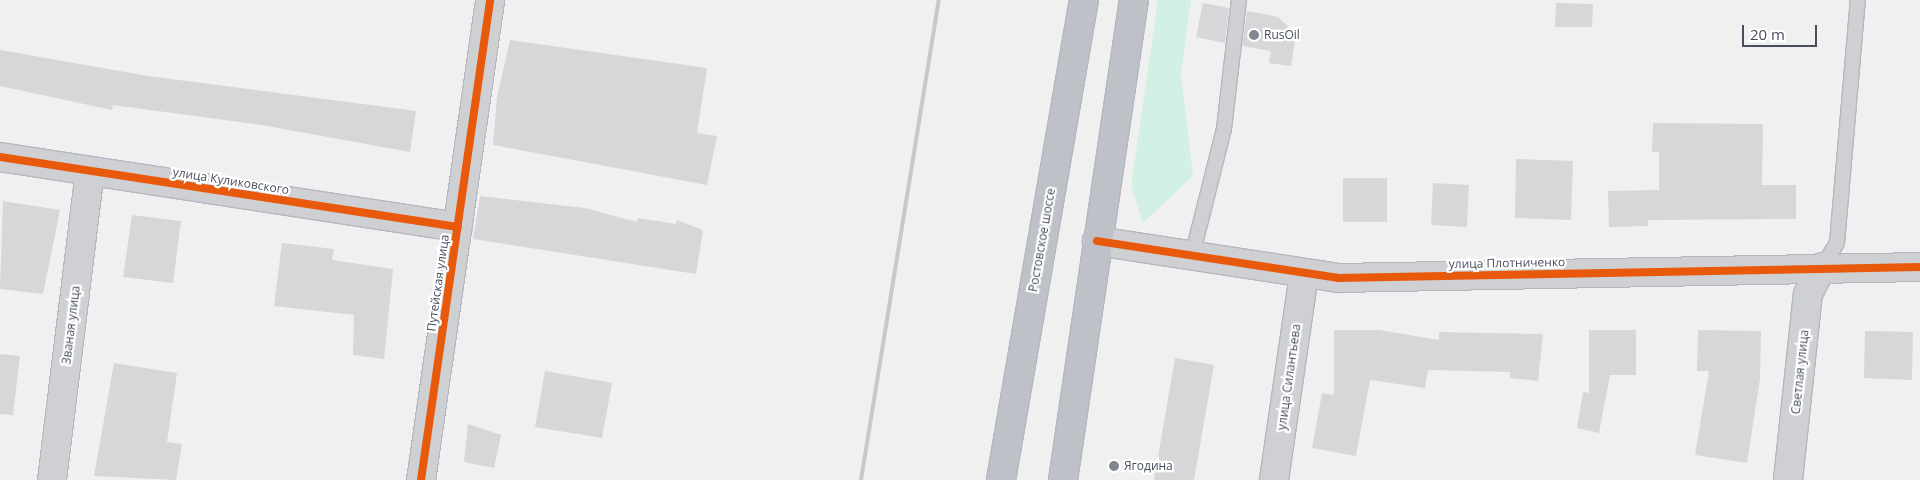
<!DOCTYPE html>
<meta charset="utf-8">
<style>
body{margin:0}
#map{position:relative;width:1920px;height:480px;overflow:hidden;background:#f0f0f0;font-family:"Open Sans",sans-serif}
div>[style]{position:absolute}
.green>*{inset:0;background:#d3f0e4}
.building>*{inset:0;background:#d7d7da}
.roads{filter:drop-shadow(1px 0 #b4b7c0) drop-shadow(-1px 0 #b4b7c0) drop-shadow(0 1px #b4b7c0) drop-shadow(0 -1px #b4b7c0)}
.lane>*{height:14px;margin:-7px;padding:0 7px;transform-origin:7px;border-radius:7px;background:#ced0d3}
.street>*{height:28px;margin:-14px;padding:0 14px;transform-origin:14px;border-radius:14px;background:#ced0d3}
.highway>*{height:28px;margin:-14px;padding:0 14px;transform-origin:14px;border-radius:14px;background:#bec1c8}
.rail>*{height:4px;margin:-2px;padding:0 2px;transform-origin:2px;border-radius:2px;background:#c7c8cb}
.cycleway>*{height:8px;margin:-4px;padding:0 4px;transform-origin:4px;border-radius:4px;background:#e8590c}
.dots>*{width:14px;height:14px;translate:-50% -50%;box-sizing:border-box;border:2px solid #fff;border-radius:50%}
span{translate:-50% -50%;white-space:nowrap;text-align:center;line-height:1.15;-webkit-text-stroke:4.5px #fff;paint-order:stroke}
.poi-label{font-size:12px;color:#464d5d}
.left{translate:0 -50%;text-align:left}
.street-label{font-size:12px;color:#464d5d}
.scale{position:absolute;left:1742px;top:25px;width:75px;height:22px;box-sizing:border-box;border:2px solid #464d5d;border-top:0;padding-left:6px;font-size:15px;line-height:18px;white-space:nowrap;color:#464d5d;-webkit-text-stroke:4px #fff;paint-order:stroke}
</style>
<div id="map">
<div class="green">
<i style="clip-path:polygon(1158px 0,1191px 0,1181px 75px,1193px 176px,1143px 223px,1131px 186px)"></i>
</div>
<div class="building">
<i style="clip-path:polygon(1203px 3px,1229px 8px,1225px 43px,1196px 37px)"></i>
<i style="clip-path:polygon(1556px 3px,1593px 4px,1592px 27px,1555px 27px)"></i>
<i style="clip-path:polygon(1247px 11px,1278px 17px,1296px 34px,1291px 66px,1269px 63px,1271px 51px,1242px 46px)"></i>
<i style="clip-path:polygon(510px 40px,707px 68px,697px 133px,717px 136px,707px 185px,493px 145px,497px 97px)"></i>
<i style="clip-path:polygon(0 50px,148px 76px,416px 111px,410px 152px,262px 125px,113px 105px,112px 110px,0 86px)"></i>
<i style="clip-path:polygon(1653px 123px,1763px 124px,1762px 185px,1796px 185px,1796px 219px,1648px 220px,1648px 226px,1609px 227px,1608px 191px,1659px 190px,1659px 152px,1652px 152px)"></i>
<i style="clip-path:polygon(1516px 159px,1573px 161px,1571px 220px,1515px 218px)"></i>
<i style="clip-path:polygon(1343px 178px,1387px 178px,1387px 222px,1343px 222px)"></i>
<i style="clip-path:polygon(1433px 183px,1469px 185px,1467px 227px,1431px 225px)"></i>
<i style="clip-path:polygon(480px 196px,585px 208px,637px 222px,637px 218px,676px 224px,677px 220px,703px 230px,696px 274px,473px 239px)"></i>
<i style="clip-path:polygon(3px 201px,60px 210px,43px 294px,0 289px)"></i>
<i style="clip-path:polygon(132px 215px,181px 221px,173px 283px,123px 277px)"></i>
<i style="clip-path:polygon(282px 243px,334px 249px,332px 260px,393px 269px,384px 359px,353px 355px,354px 315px,274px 306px)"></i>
<i style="clip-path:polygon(1334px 330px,1379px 330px,1439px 340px,1439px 332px,1543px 334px,1538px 381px,1510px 378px,1510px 372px,1428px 370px,1425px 388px,1370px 380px,1356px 456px,1312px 448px,1322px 393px,1334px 395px)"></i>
<i style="clip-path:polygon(1589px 330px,1636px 330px,1636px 375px,1610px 375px,1599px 433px,1577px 428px,1583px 392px,1589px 393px)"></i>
<i style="clip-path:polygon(1698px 330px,1761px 331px,1760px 379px,1747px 463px,1695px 455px,1709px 371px,1697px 371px)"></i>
<i style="clip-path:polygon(1865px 331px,1913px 332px,1912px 380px,1864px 378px)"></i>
<i style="clip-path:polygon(0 354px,20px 356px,13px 415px,0 414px)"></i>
<i style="clip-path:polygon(1175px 358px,1214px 365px,1194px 480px,1154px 480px)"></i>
<i style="clip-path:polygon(114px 363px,177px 373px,167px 442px,182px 444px,176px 480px,94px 476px)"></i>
<i style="clip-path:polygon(545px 371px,612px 383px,602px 438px,535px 427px)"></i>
<i style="clip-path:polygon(468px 424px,501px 435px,494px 468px,464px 462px)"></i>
</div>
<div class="roads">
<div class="lane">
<i style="left:1192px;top:256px;width:131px;rotate:-75.9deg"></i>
<i style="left:1224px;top:129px;width:130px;rotate:-83.4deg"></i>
<i style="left:1822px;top:267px;width:28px;rotate:-58deg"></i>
<i style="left:1837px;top:243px;width:244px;rotate:-85.1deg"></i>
</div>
<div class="street">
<i style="left:0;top:157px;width:463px;rotate:8.7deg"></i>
<i style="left:1097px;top:241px;width:244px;rotate:8.7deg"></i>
<i style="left:1338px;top:278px;width:582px;rotate:-1.08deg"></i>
<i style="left:52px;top:480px;width:311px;rotate:-83deg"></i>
<i style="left:421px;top:480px;width:485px;rotate:-81.8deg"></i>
<i style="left:1274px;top:480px;width:208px;rotate:-81.7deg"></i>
<i style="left:1788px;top:480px;width:187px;rotate:-83.9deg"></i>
<i style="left:1808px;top:294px;width:30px;rotate:-63deg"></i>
</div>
<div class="highway">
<i style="left:1001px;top:480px;width:487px;rotate:-80.2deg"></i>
<i style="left:1063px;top:480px;width:485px;rotate:-81.6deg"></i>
</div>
</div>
<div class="rail">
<i style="left:861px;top:480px;width:486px;rotate:-80.8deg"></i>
</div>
<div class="cycleway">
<i style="left:0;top:157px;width:463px;rotate:8.7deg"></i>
<i style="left:1097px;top:241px;width:244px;rotate:8.7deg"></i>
<i style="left:1338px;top:278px;width:582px;rotate:-1.08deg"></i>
<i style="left:421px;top:480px;width:485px;rotate:-81.8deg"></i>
</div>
<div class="dots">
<i style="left:1254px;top:35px;background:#828690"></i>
<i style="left:1114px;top:466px;background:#828690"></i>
</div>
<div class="poi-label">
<span class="left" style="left:1264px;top:35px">RusOil</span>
<span class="left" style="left:1124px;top:466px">Ягодина</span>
</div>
<div class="street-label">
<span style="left:231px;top:181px;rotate:9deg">улица Куликовского</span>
<span style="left:1042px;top:240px;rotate:-80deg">Ростовское шоссе</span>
<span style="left:1507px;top:263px;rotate:-1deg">улица Плотниченко</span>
<span style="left:438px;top:283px;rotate:-82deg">Путейская улица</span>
<span style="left:71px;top:325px;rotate:-83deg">Званая улица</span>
<span style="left:1800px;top:372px;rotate:-84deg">Светлая улица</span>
<span style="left:1289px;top:377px;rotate:-82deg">улица Силантьева</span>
</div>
<div class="scale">20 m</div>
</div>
